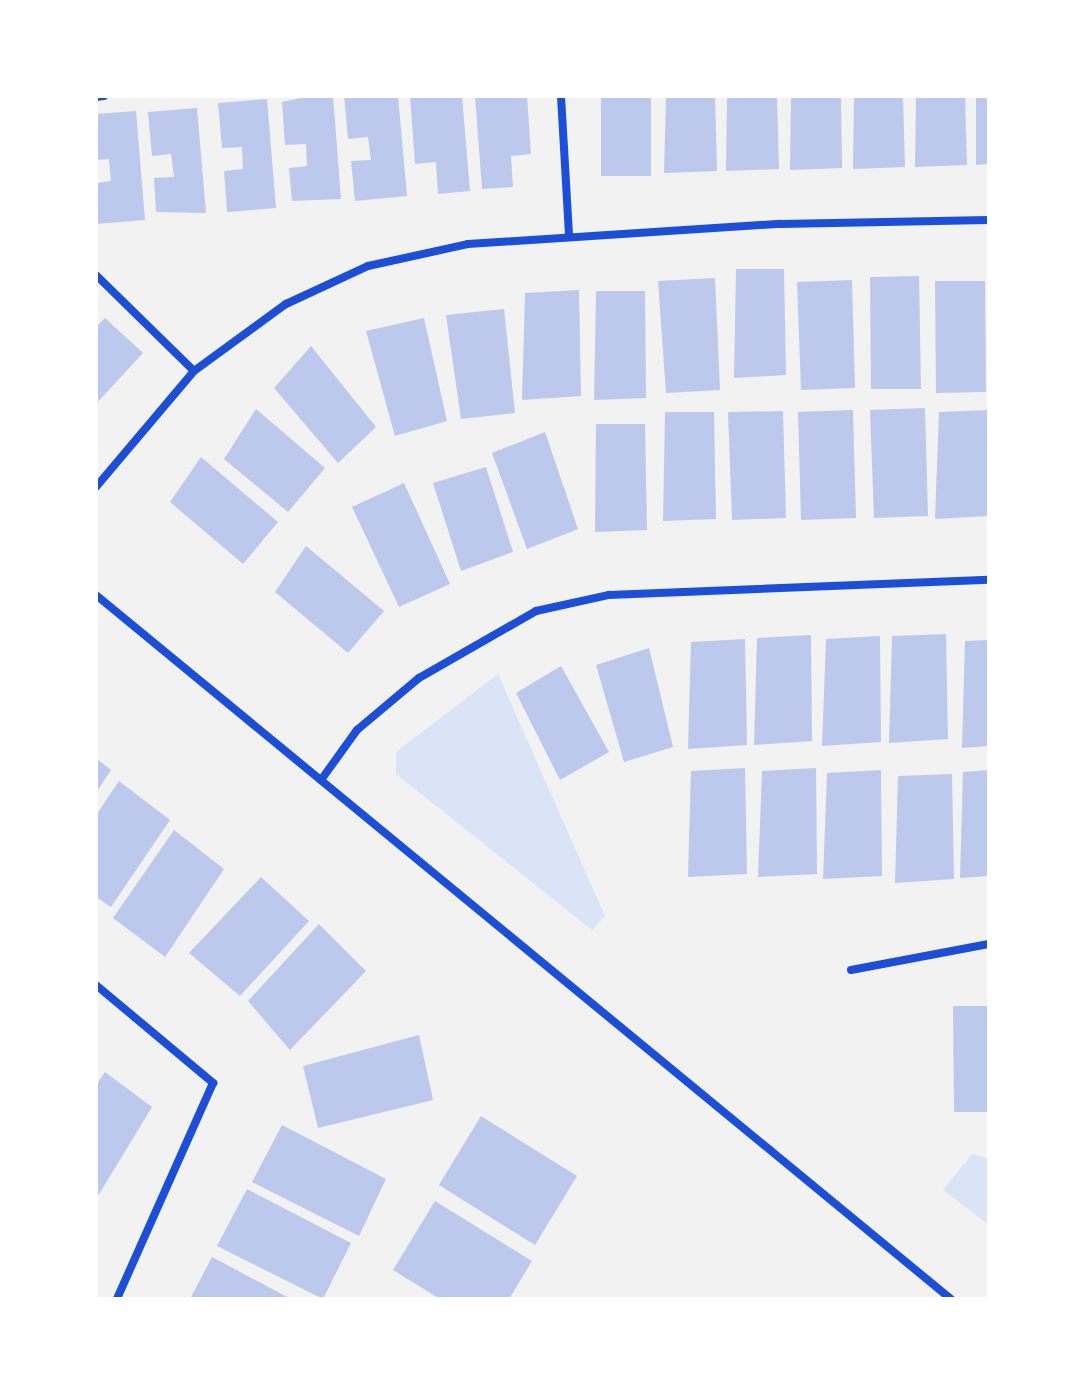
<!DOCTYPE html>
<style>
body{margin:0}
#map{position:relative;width:1085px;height:1395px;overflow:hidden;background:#f2f2f2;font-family:"Titillium Web",sans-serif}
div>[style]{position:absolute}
.green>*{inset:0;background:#dbe4f7}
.building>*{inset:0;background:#bdc9ec}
.minor>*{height:8px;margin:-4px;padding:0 4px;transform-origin:4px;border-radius:4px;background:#1d4ed8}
span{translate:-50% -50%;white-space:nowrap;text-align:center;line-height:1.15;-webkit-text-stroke:8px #fff;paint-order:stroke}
.frame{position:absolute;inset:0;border:98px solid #fff;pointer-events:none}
</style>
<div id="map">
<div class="green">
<i style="clip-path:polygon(498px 674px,605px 916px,592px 930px,396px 774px,396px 752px)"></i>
<i style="clip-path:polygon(972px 1154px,989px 1159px,989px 1225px,943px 1190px)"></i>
</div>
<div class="building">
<i style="clip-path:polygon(310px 96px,333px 96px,341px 199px,292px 201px,289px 168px,307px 166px,306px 144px,285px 145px,282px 102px)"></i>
<i style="clip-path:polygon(344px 96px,398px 96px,407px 196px,355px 201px,351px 161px,371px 160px,368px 137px,348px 139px)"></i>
<i style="clip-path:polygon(410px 96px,462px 96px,470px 191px,438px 194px,436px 162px,415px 164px)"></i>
<i style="clip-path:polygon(475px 96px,527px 96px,531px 154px,511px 156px,513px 187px,482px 189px)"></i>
<i style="clip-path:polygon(601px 96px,651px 96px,651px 176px,601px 176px)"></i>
<i style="clip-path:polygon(666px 96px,715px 96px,717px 171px,664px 173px)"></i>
<i style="clip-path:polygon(727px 96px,777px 96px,779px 169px,726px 171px)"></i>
<i style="clip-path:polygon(791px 96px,841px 96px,842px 168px,790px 170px)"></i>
<i style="clip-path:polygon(854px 96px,903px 96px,905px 167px,853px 169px)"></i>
<i style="clip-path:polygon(916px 96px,965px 96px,967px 165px,915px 167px)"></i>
<i style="clip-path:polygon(976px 96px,989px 96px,989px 164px,976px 165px)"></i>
<i style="clip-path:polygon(267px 99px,276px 208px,227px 212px,224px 171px,243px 169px,242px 147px,222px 148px,218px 103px)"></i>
<i style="clip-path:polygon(197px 108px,206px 213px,156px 212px,154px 178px,174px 177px,171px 154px,152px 156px,148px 112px)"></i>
<i style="clip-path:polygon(136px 111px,145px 220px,96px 224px,96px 183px,111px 181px,109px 159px,96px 160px,96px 114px)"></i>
<i style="clip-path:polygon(736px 269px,784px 269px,786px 375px,734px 378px)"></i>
<i style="clip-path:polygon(919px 276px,921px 389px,871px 389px,870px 277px)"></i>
<i style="clip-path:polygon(715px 278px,720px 390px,666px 393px,658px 281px)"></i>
<i style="clip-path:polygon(852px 280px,855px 388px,801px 390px,797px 282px)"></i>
<i style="clip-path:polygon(935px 281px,985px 281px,986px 392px,936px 393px)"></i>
<i style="clip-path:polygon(579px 290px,581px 396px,522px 400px,525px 293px)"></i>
<i style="clip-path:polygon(596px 291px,645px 291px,646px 398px,594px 400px)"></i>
<i style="clip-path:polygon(504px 309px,515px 413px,461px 419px,446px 315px)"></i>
<i style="clip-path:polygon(105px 318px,143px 353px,96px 404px,96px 327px)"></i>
<i style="clip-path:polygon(424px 318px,447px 421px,395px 436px,366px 331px)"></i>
<i style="clip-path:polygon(311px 346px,376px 427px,338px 463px,274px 388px)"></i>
<i style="clip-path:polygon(925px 408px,928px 516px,874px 518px,870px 410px)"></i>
<i style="clip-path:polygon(256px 409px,325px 468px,288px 512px,224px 459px)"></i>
<i style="clip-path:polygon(853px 410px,856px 518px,801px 520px,798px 412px)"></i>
<i style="clip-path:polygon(989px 410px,989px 516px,935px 519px,939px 412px)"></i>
<i style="clip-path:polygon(783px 411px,786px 518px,732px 520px,728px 412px)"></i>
<i style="clip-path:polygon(665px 412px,714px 412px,716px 519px,663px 521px)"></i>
<i style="clip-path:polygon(596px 424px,645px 424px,647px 530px,595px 532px)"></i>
<i style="clip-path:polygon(545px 432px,578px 529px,527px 549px,492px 453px)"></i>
<i style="clip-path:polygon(201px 457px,278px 522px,243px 564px,170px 502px)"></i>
<i style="clip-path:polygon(486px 467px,513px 552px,461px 571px,433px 483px)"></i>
<i style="clip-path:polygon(404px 483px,450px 584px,399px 607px,352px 507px)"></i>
<i style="clip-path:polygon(306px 546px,384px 611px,348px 653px,275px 592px)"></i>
<i style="clip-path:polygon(946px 634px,948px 739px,889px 743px,892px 636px)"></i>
<i style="clip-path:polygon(811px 635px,812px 741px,754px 745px,757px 638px)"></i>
<i style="clip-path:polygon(880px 636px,881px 742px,822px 746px,826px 639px)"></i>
<i style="clip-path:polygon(745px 639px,747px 745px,688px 749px,691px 642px)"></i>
<i style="clip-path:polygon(989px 640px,989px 746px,962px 748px,965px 641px)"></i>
<i style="clip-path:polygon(649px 648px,673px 747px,624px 762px,596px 665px)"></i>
<i style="clip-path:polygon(561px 666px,609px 752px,560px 780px,516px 693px)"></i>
<i style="clip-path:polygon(96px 758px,111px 770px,96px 793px)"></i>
<i style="clip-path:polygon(745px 768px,747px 874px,688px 877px,691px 771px)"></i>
<i style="clip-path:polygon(816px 768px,817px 874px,758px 877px,762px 771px)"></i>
<i style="clip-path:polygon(881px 770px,882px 876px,823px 879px,827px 773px)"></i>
<i style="clip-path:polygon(989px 770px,989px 876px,960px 878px,963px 772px)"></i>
<i style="clip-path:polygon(952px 774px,954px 879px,895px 883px,898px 776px)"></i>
<i style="clip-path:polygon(119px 781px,170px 820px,111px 907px,96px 897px,96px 815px)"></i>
<i style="clip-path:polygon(174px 830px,224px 869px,165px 957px,113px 918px)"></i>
<i style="clip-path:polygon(261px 877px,309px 921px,240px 996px,189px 953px)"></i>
<i style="clip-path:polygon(319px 924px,366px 971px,290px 1050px,248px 1001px)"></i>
<i style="clip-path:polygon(953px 1006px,989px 1006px,989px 1112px,954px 1112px)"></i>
<i style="clip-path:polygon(419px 1035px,433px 1100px,318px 1128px,303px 1066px)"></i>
<i style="clip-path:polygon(105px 1072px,152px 1107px,98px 1196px,96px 1085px)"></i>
<i style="clip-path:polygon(481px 1116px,577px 1176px,535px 1245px,439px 1185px)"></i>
<i style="clip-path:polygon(282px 1125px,386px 1179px,359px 1236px,252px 1182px)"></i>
<i style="clip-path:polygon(247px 1189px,351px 1243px,323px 1299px,217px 1246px)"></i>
<i style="clip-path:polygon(435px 1201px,532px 1261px,509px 1299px,440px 1299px,393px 1270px)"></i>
<i style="clip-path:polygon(212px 1257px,291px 1299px,190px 1299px)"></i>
</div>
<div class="minor">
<i style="left:561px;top:96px;width:140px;rotate:86.7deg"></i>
<i style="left:96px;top:97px;width:8px;rotate:-7deg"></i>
<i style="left:96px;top:275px;width:137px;rotate:44.4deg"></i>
<i style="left:96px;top:487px;width:152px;rotate:-49.8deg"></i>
<i style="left:194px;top:371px;width:114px;rotate:-36.1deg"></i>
<i style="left:286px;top:304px;width:90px;rotate:-24.9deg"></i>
<i style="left:368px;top:266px;width:102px;rotate:-12.4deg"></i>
<i style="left:468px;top:244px;width:313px;rotate:-3.7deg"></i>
<i style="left:780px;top:224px;width:209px;rotate:-1.1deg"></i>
<i style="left:96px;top:595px;width:1108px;rotate:39.47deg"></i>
<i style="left:321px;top:780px;width:62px;rotate:-54.2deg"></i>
<i style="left:357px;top:730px;width:81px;rotate:-40deg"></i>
<i style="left:419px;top:678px;width:135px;rotate:-29.8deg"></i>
<i style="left:536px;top:611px;width:75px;rotate:-12.4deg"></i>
<i style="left:609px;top:595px;width:380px;rotate:-2.3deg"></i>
<i style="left:851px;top:970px;width:140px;rotate:-10.7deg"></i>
<i style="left:96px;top:985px;width:153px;rotate:39.9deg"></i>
<i style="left:213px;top:1083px;width:236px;rotate:114deg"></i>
</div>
<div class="frame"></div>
</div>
